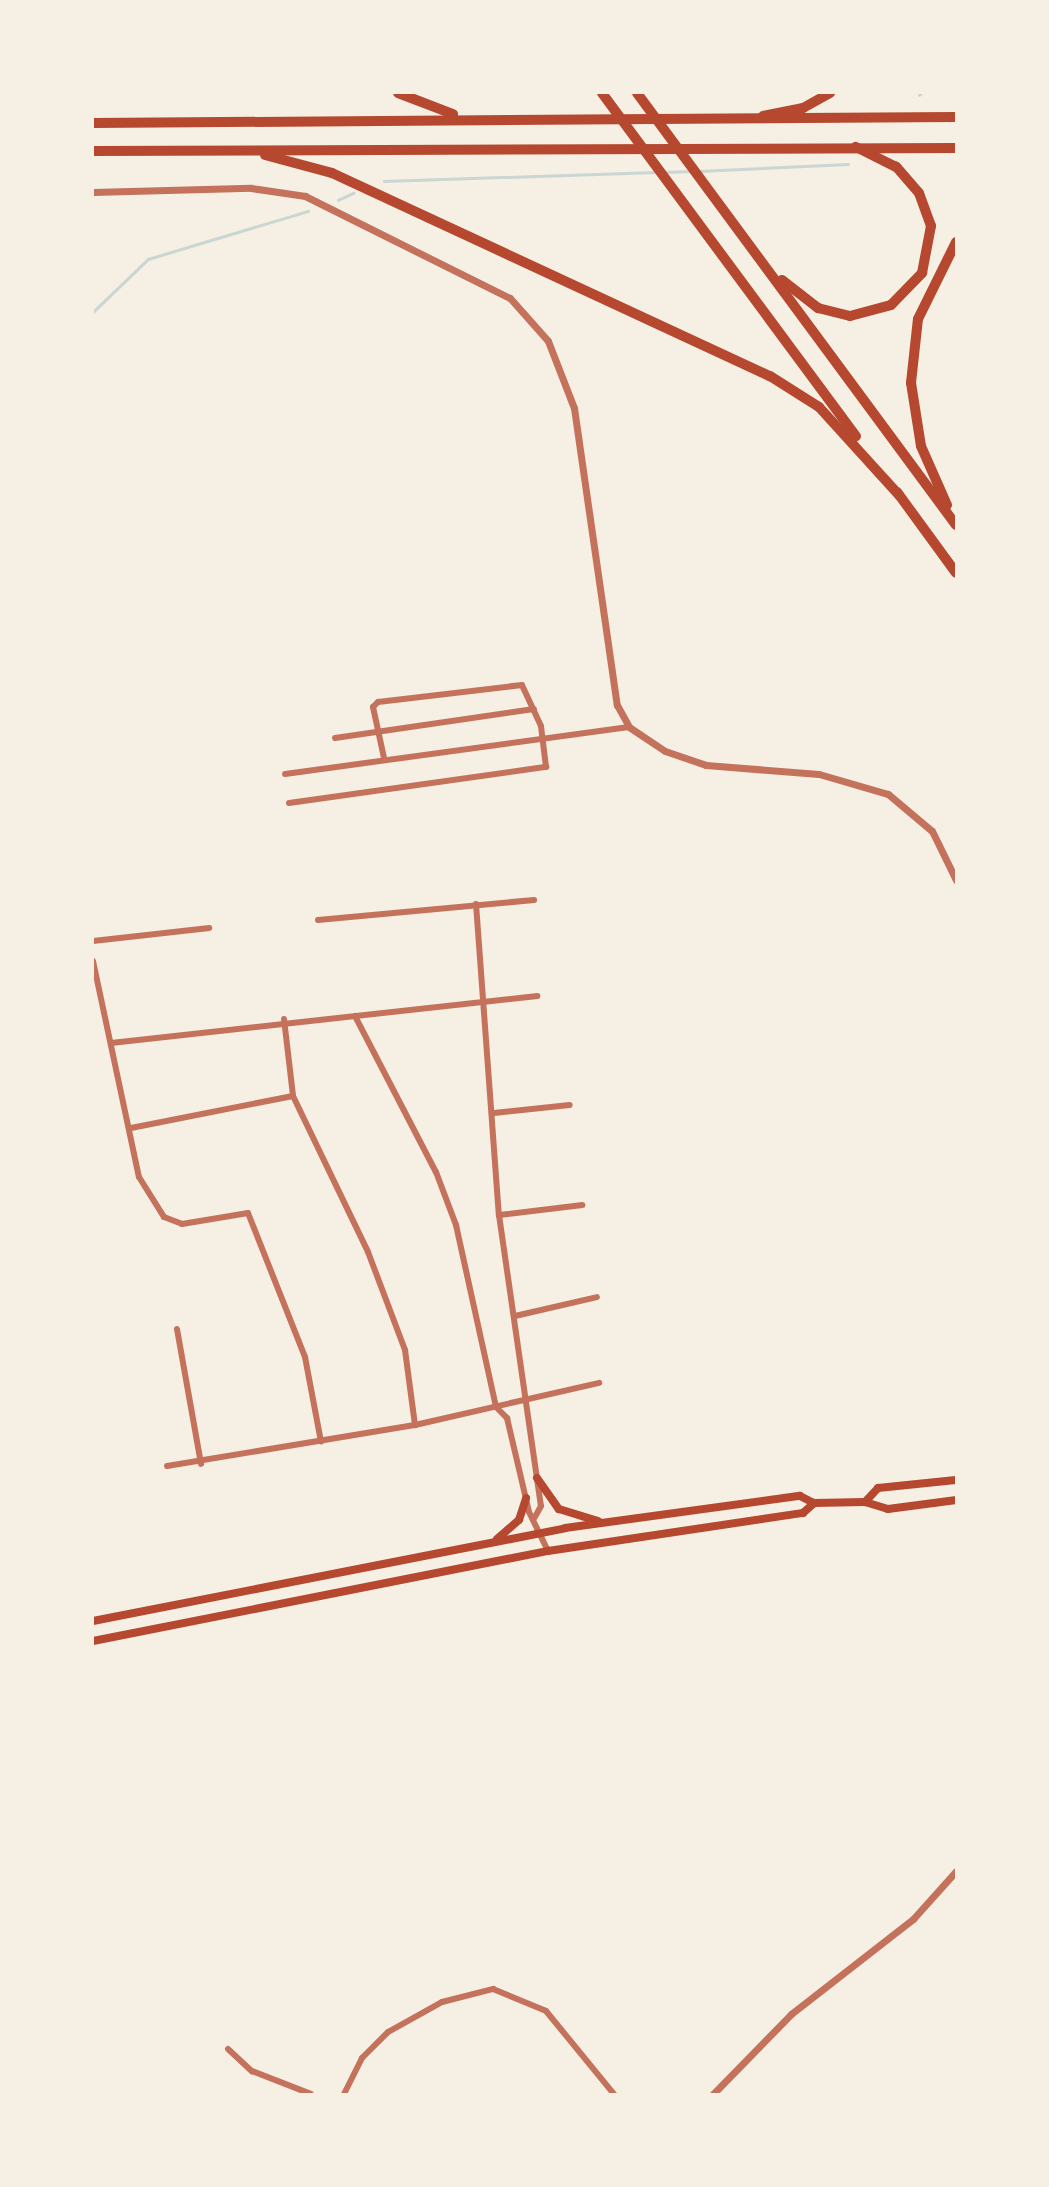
<!DOCTYPE html>
<style>
body{margin:0}
#map{position:relative;width:1049px;height:2187px;overflow:hidden;background:#f6efe4;font-family:"Crimson Pro",serif}
div>[style]{position:absolute}
.stream>*{height:2.5px;margin:-1.25px;padding:0 1.25px;transform-origin:1.25px;border-radius:1.25px;background:#c9d6d2}
.minor>*{height:6px;margin:-3px;padding:0 3px;transform-origin:3px;border-radius:3px;background:#c5725c}
.tertiary>*{height:7px;margin:-3.5px;padding:0 3.5px;transform-origin:3.5px;border-radius:3.5px;background:#c5725c}
.secondary>*{height:8px;margin:-4px;padding:0 4px;transform-origin:4px;border-radius:4px;background:#b5482f}
.motorway>*{height:10px;margin:-5px;padding:0 5px;transform-origin:5px;border-radius:5px;background:#b5482f}
span{translate:-50% -50%;white-space:nowrap;text-align:center;line-height:1.15;-webkit-text-stroke:7px #f6efe4;paint-order:stroke}
.frame{position:absolute;inset:0;border:94px solid #f6efe4;pointer-events:none}
</style>
<div id="map">
<div class="stream">
<i style="left:919px;top:95px;width:3px;rotate:-45deg"></i>
<i style="left:699px;top:171px;width:149px;rotate:-2.7deg"></i>
<i style="left:664px;top:172px;width:28px;rotate:-2deg"></i>
<i style="left:384px;top:181px;width:273px;rotate:-1.9deg"></i>
<i style="left:338px;top:200px;width:17px;rotate:-25deg"></i>
<i style="left:93px;top:312px;width:76px;rotate:-43.9deg"></i>
<i style="left:148px;top:259px;width:167px;rotate:-16.7deg"></i>
</div>
<div class="minor">
<i style="left:335px;top:738px;width:201px;rotate:-8.3deg"></i>
<i style="left:285px;top:774px;width:347px;rotate:-7.8deg"></i>
<i style="left:289px;top:803px;width:260px;rotate:-8deg"></i>
<i style="left:546px;top:767px;width:41px;rotate:-97deg"></i>
<i style="left:541px;top:726px;width:45px;rotate:-114.9deg"></i>
<i style="left:522px;top:685px;width:145px;rotate:173.3deg"></i>
<i style="left:378px;top:702px;width:7px;rotate:135deg"></i>
<i style="left:373px;top:707px;width:52px;rotate:77.8deg"></i>
<i style="left:476px;top:904px;width:312px;rotate:85.8deg"></i>
<i style="left:499px;top:1215px;width:294px;rotate:81.8deg"></i>
<i style="left:541px;top:1506px;width:13px;rotate:119deg"></i>
<i style="left:318px;top:920px;width:217px;rotate:-5.3deg"></i>
<i style="left:93px;top:941px;width:117px;rotate:-6.4deg"></i>
<i style="left:93px;top:961px;width:221px;rotate:78deg"></i>
<i style="left:139px;top:1177px;width:47px;rotate:58deg"></i>
<i style="left:164px;top:1217px;width:19px;rotate:21deg"></i>
<i style="left:182px;top:1224px;width:67px;rotate:-9.5deg"></i>
<i style="left:248px;top:1213px;width:155px;rotate:68.4deg"></i>
<i style="left:305px;top:1357px;width:86px;rotate:79.3deg"></i>
<i style="left:355px;top:1016px;width:176px;rotate:62.6deg"></i>
<i style="left:436px;top:1172px;width:57px;rotate:69.3deg"></i>
<i style="left:456px;top:1225px;width:186px;rotate:77.6deg"></i>
<i style="left:496px;top:1407px;width:16px;rotate:45deg"></i>
<i style="left:507px;top:1418px;width:97px;rotate:76.8deg"></i>
<i style="left:529px;top:1512px;width:43px;rotate:64deg"></i>
<i style="left:284px;top:1019px;width:78px;rotate:83.3deg"></i>
<i style="left:293px;top:1096px;width:173px;rotate:64.3deg"></i>
<i style="left:368px;top:1252px;width:105px;rotate:69.3deg"></i>
<i style="left:405px;top:1350px;width:76px;rotate:82.4deg"></i>
<i style="left:111px;top:1043px;width:429px;rotate:-6.3deg"></i>
<i style="left:494px;top:1113px;width:76px;rotate:-6deg"></i>
<i style="left:131px;top:1128px;width:165px;rotate:-11.2deg"></i>
<i style="left:499px;top:1215px;width:84px;rotate:-6.9deg"></i>
<i style="left:515px;top:1316px;width:84px;rotate:-13deg"></i>
<i style="left:177px;top:1329px;width:137px;rotate:79.9deg"></i>
<i style="left:167px;top:1466px;width:251px;rotate:-9.4deg"></i>
<i style="left:415px;top:1425px;width:189px;rotate:-12.9deg"></i>
<i style="left:228px;top:2049px;width:33px;rotate:43deg"></i>
<i style="left:252px;top:2071px;width:63px;rotate:21.3deg"></i>
<i style="left:344px;top:2094px;width:40px;rotate:-63.4deg"></i>
<i style="left:362px;top:2058px;width:37px;rotate:-45deg"></i>
<i style="left:388px;top:2032px;width:62px;rotate:-29.1deg"></i>
<i style="left:442px;top:2002px;width:53px;rotate:-14.3deg"></i>
<i style="left:493px;top:1989px;width:57px;rotate:22.5deg"></i>
<i style="left:546px;top:2011px;width:107px;rotate:50.7deg"></i>
</div>
<div class="tertiary">
<i style="left:93px;top:192px;width:158px;rotate:-1.5deg"></i>
<i style="left:251px;top:188px;width:55px;rotate:8.4deg"></i>
<i style="left:305px;top:196px;width:229px;rotate:26.5deg"></i>
<i style="left:510px;top:298px;width:57px;rotate:48.5deg"></i>
<i style="left:548px;top:341px;width:72px;rotate:68.8deg"></i>
<i style="left:574px;top:408px;width:300px;rotate:81.8deg"></i>
<i style="left:617px;top:705px;width:25px;rotate:61deg"></i>
<i style="left:629px;top:727px;width:43px;rotate:33.7deg"></i>
<i style="left:665px;top:751px;width:43px;rotate:18.9deg"></i>
<i style="left:706px;top:765px;width:113px;rotate:4.6deg"></i>
<i style="left:819px;top:774px;width:72px;rotate:16.2deg"></i>
<i style="left:888px;top:794px;width:57px;rotate:40.1deg"></i>
<i style="left:932px;top:831px;width:55px;rotate:63.9deg"></i>
<i style="left:713px;top:2094px;width:112px;rotate:-45.7deg"></i>
<i style="left:791px;top:2014px;width:155px;rotate:-37.9deg"></i>
<i style="left:913px;top:1919px;width:64px;rotate:-48.1deg"></i>
</div>
<div class="secondary">
<i style="left:537px;top:1478px;width:38px;rotate:55deg"></i>
<i style="left:559px;top:1509px;width:41px;rotate:17.1deg"></i>
<i style="left:865px;top:1502px;width:19px;rotate:-47deg"></i>
<i style="left:878px;top:1488px;width:78px;rotate:-5.9deg"></i>
<i style="left:497px;top:1539px;width:29px;rotate:-41deg"></i>
<i style="left:519px;top:1520px;width:23px;rotate:-72deg"></i>
<i style="left:93px;top:1621px;width:481px;rotate:-11.1deg"></i>
<i style="left:565px;top:1528px;width:237px;rotate:-7.8deg"></i>
<i style="left:800px;top:1496px;width:16px;rotate:27deg"></i>
<i style="left:814px;top:1503px;width:51px;rotate:-1.1deg"></i>
<i style="left:865px;top:1502px;width:24px;rotate:17deg"></i>
<i style="left:888px;top:1509px;width:69px;rotate:-7.5deg"></i>
<i style="left:93px;top:1641px;width:464px;rotate:-11.2deg"></i>
<i style="left:548px;top:1551px;width:258px;rotate:-8.5deg"></i>
<i style="left:803px;top:1513px;width:15px;rotate:-42deg"></i>
</div>
<div class="motorway">
<i style="left:398px;top:93px;width:59px;rotate:20.9deg"></i>
<i style="left:602px;top:93px;width:427px;rotate:53.5deg"></i>
<i style="left:637px;top:93px;width:537px;rotate:53.56deg"></i>
<i style="left:763px;top:116px;width:41px;rotate:-11.3deg"></i>
<i style="left:803px;top:108px;width:31px;rotate:-29deg"></i>
<i style="left:93px;top:123px;width:863px;rotate:-0.4deg"></i>
<i style="left:93px;top:151px;width:863px;rotate:-0.2deg"></i>
<i style="left:265px;top:155px;width:69px;rotate:15deg"></i>
<i style="left:332px;top:173px;width:483px;rotate:24.9deg"></i>
<i style="left:770px;top:376px;width:58px;rotate:32.3deg"></i>
<i style="left:819px;top:407px;width:119px;rotate:47.7deg"></i>
<i style="left:782px;top:280px;width:46px;rotate:37.9deg"></i>
<i style="left:818px;top:308px;width:33px;rotate:14deg"></i>
<i style="left:850px;top:316px;width:42px;rotate:-15deg"></i>
<i style="left:891px;top:305px;width:45px;rotate:-45.9deg"></i>
<i style="left:922px;top:273px;width:48px;rotate:-79.2deg"></i>
<i style="left:931px;top:226px;width:35px;rotate:-110deg"></i>
<i style="left:919px;top:193px;width:35px;rotate:-131deg"></i>
<i style="left:896px;top:167px;width:45px;rotate:-153.4deg"></i>
<i style="left:897px;top:492px;width:100px;rotate:53.9deg"></i>
<i style="left:947px;top:505px;width:64px;rotate:-113.8deg"></i>
<i style="left:921px;top:446px;width:64px;rotate:-99deg"></i>
<i style="left:911px;top:383px;width:64px;rotate:-83.8deg"></i>
<i style="left:918px;top:319px;width:86px;rotate:-63.7deg"></i>
</div>
<div class="frame"></div>
</div>
